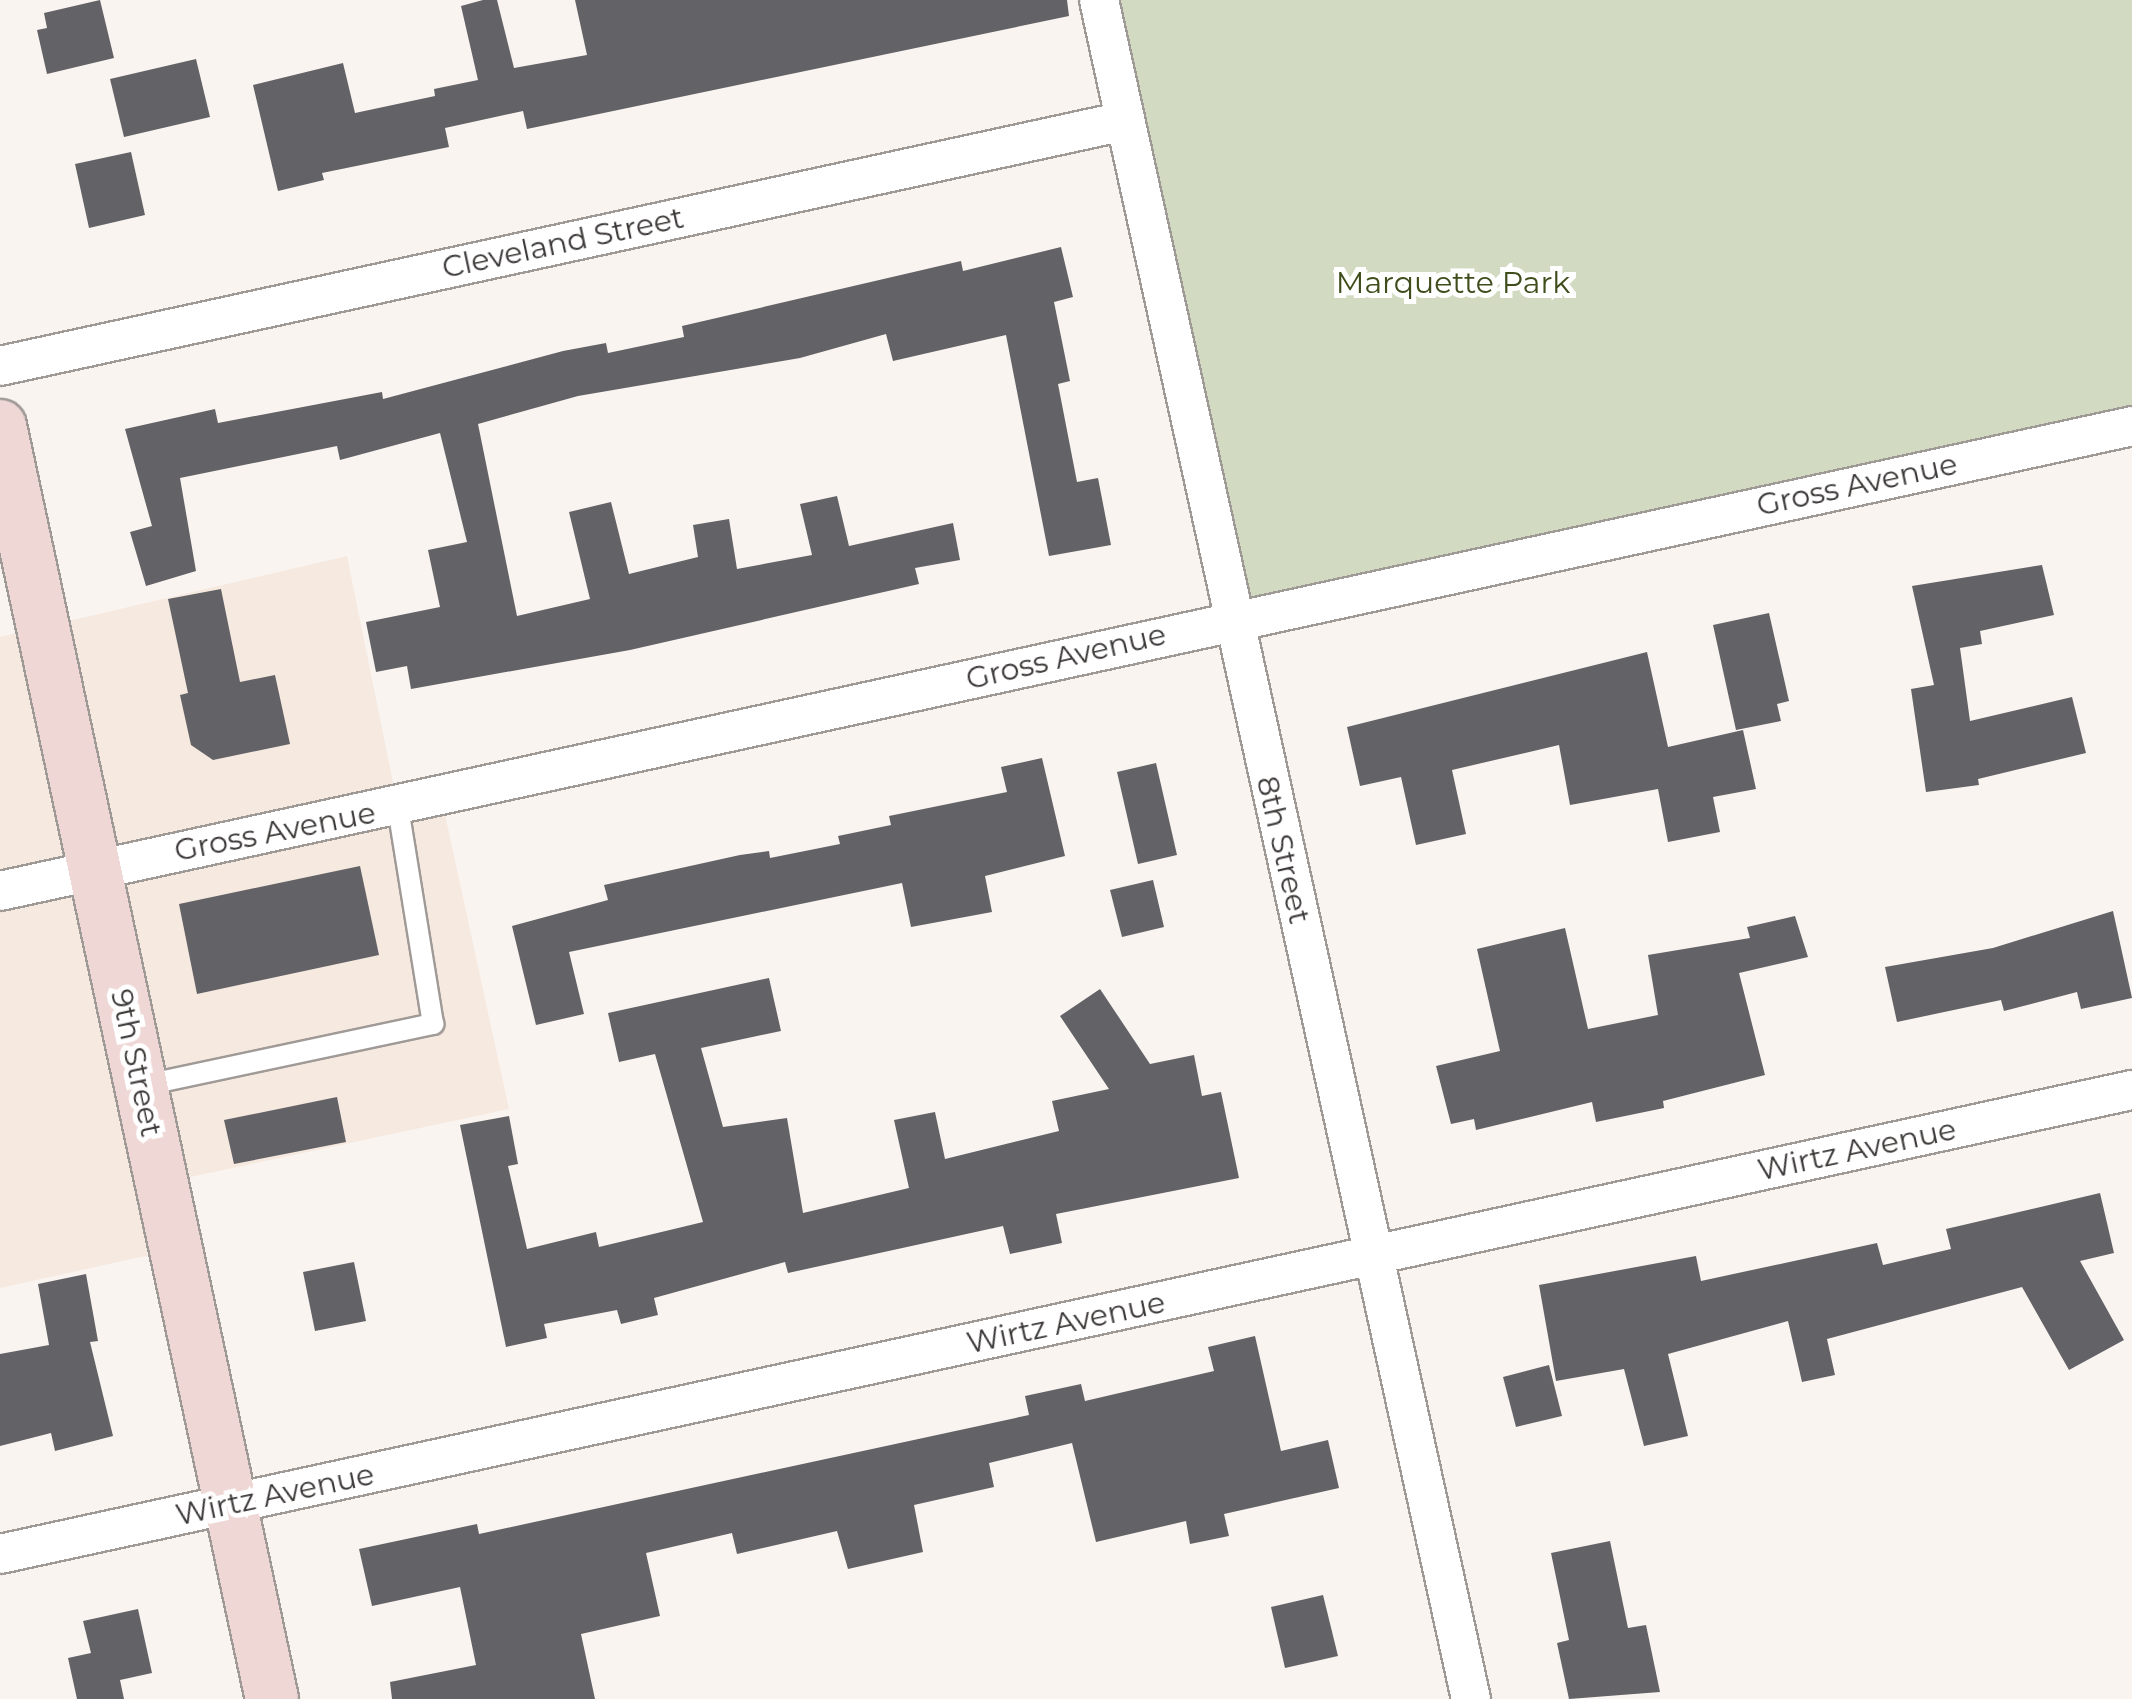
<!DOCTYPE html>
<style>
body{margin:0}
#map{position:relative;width:2132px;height:1699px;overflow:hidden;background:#faf4f0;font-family:Montserrat,sans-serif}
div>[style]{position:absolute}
.built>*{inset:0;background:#f6e9e0}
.green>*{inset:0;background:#d2dbc1}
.building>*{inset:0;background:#636267}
.roads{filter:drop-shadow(2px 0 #a09a97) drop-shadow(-2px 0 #a09a97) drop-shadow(0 2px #a09a97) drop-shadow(0 -2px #a09a97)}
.lane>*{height:20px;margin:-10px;padding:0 10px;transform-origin:10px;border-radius:10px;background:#fff}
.street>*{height:38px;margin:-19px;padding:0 19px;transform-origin:19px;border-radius:19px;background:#fff}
.secondary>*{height:52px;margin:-26px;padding:0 26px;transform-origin:26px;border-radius:26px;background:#eed7d5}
span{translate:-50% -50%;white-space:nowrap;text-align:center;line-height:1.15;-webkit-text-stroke:10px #fff;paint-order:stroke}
.street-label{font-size:30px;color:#3b3837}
.park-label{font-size:30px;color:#3f4d1c}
</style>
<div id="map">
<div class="built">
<i style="clip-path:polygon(347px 556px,398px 807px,441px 796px,509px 1109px,163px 1183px,177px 1249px,0 1288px,0 637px)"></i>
</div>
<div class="green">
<i style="clip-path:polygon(1099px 0,2132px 0,2132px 426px,1232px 620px)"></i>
</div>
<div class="building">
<i style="clip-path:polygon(100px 0,114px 58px,47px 74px,37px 30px,47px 28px,44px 13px)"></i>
<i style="clip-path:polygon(483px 0,497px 0,514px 68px,587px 55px,575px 0,1067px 0,1069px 16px,527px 129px,523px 111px,445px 128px,449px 147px,322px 173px,324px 180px,278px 191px,253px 85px,343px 63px,355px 113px,435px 96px,434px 89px,478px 80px,461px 6px)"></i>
<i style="clip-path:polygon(196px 59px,210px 117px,124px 137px,110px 79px)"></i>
<i style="clip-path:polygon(131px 152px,145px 215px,89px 228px,75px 164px)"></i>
<i style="clip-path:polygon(1061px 247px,1073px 297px,1054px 302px,1070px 381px,1058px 384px,1077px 482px,1098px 478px,1111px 545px,1049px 556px,1006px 335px,893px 361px,886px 334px,800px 358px,578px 396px,478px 424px,517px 616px,590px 599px,569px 512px,611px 502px,629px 574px,698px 557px,693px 525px,729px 519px,737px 569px,812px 555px,800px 504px,837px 496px,849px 546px,953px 523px,960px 560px,915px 568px,919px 584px,630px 650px,411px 689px,407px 666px,376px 672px,366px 622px,440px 607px,428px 550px,467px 542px,440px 433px,340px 460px,337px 446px,180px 478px,196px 571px,146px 586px,130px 532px,152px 526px,125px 429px,215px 409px,218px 423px,382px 392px,383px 399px,563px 351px,606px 343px,608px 353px,684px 337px,682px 326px,961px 261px,963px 271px)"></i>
<i style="clip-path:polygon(2042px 565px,2054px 615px,1980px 631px,1982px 644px,1960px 648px,1970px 721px,2072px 697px,2086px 753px,1978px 779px,1979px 785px,1926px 792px,1911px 689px,1934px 685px,1912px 586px)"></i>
<i style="clip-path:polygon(221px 589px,240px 682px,275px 675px,290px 744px,213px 760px,191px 745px,180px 695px,188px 693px,168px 599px)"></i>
<i style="clip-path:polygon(1769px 613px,1789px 701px,1777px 704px,1781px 721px,1736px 730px,1713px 625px)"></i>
<i style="clip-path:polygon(1647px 652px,1668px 747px,1743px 730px,1756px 789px,1713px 797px,1720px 832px,1668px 842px,1658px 789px,1570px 805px,1559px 745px,1452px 770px,1466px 834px,1416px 845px,1401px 777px,1360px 786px,1347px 727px)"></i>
<i style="clip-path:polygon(1042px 758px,1065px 856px,985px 876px,992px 912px,911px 927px,902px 883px,569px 952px,584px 1014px,536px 1025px,512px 926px,608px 900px,604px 885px,740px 855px,769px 851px,770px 858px,840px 844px,838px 836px,891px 825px,889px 816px,1007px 792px,1001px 767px)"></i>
<i style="clip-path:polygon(1156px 763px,1177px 855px,1138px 864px,1117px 772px)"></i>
<i style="clip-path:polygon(360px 866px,379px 955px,197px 994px,179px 904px)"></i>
<i style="clip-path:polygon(1153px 880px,1164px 927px,1122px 937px,1110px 890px)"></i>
<i style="clip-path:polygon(2113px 911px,2132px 998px,2081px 1009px,2077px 992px,2004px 1011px,2001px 1000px,1897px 1022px,1885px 967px,1993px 948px)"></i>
<i style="clip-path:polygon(1795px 916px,1808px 957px,1739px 973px,1765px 1075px,1663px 1101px,1664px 1108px,1596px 1122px,1592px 1102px,1476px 1130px,1474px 1119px,1451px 1124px,1436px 1066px,1500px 1051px,1477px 949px,1565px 928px,1588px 1029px,1658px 1015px,1648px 955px,1750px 938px,1747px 927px)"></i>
<i style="clip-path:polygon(769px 978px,781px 1031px,701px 1048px,723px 1127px,787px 1118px,803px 1213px,909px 1188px,894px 1120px,935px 1112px,945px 1159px,1059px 1131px,1052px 1101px,1109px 1089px,1060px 1016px,1100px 989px,1150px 1064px,1194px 1055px,1202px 1096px,1221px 1092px,1239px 1178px,1056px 1214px,1062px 1243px,1010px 1254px,1003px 1226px,788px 1273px,785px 1262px,654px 1298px,658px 1315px,621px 1324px,617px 1310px,544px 1324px,547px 1338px,506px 1347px,460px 1125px,509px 1116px,518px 1164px,508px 1166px,527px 1249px,596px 1232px,599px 1247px,703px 1222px,655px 1054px,619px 1062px,608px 1013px)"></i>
<i style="clip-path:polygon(337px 1097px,346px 1142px,234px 1164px,224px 1120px)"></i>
<i style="clip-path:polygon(2100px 1193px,2114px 1253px,2080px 1261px,2124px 1340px,2069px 1370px,2022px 1287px,1827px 1339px,1835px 1375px,1802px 1382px,1788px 1321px,1668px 1354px,1688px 1436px,1644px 1446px,1624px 1369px,1556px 1381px,1539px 1285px,1696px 1256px,1701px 1281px,1877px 1243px,1883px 1265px,1951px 1249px,1946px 1229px)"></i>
<i style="clip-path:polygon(354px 1262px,366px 1321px,315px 1331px,303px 1272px)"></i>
<i style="clip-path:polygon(86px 1274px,98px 1341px,90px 1342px,113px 1436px,55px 1451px,51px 1433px,0 1446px,0 1354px,49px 1345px,38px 1284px)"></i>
<i style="clip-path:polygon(1255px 1336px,1281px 1451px,1328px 1440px,1339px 1488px,1224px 1514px,1229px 1536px,1190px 1544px,1186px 1521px,1096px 1542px,1072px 1443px,989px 1463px,994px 1487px,914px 1505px,923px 1552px,848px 1569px,837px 1531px,737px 1554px,732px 1533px,646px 1553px,660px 1616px,581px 1634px,595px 1699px,392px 1699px,390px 1682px,476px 1665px,460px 1587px,372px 1606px,359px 1549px,477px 1524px,479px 1534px,1029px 1415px,1025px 1396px,1081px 1384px,1085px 1401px,1214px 1371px,1208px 1347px)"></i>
<i style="clip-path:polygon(1549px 1365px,1562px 1416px,1516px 1427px,1503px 1377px)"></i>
<i style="clip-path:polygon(1610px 1541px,1628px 1628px,1646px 1625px,1660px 1692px,1569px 1699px,1557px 1643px,1569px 1640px,1551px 1553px)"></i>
<i style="clip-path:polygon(1323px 1595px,1338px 1656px,1285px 1668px,1271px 1607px)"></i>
<i style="clip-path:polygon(138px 1609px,152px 1673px,120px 1680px,124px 1699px,77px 1699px,68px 1658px,91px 1653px,83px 1621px)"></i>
</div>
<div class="roads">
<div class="lane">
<i style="left:141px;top:1086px;width:299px;rotate:-12deg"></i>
<i style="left:433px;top:1024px;width:219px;rotate:-99.2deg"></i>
</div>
<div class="street">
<i style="left:1099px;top:0;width:1739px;rotate:77.65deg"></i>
<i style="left:0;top:366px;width:1151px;rotate:-12.29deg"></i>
<i style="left:0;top:891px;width:2182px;rotate:-12.3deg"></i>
<i style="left:0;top:1554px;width:2182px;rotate:-12.28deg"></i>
</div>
<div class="secondary">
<i style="left:0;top:426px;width:1302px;rotate:77.94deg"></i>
</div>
</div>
<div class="street-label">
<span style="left:563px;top:243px;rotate:-12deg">Cleveland Street</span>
<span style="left:1857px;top:485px;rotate:-12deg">Gross Avenue</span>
<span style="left:1066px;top:657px;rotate:-13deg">Gross Avenue</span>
<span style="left:275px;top:832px;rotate:-11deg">Gross Avenue</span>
<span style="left:1283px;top:850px;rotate:77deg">8th Street</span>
<span style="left:136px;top:1063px;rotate:78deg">9th Street</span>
<span style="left:1857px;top:1150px;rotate:-12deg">Wirtz Avenue</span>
<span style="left:1066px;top:1323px;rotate:-12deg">Wirtz Avenue</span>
<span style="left:275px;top:1495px;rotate:-12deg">Wirtz Avenue</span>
</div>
<div class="park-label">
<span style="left:1453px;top:283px">Marquette Park</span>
</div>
</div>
